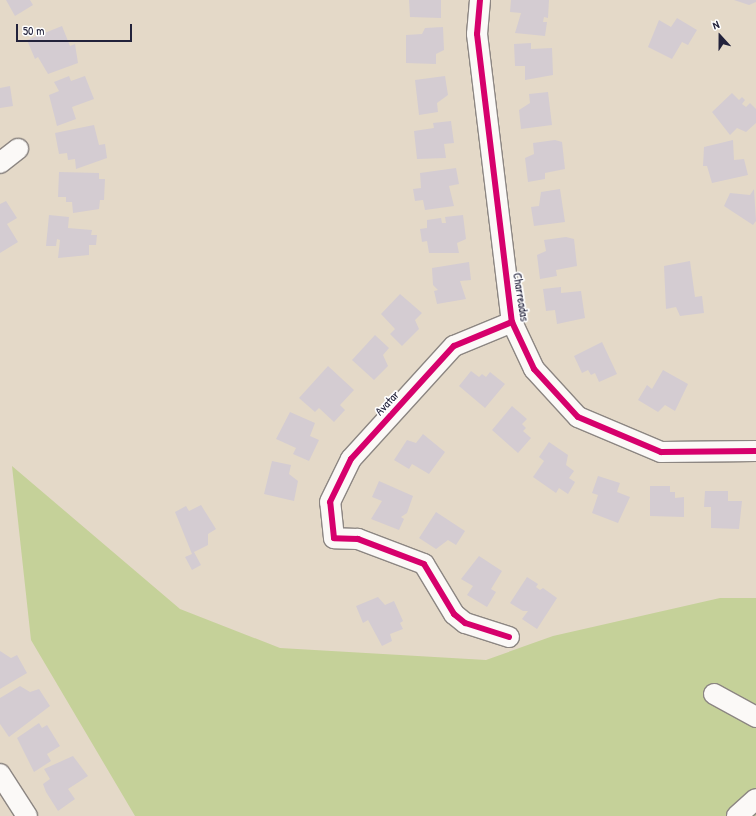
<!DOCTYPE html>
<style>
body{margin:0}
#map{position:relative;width:756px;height:816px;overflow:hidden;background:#e4d9c8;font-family:"Patrick Hand",sans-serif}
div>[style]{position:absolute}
.green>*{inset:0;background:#c5d199}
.building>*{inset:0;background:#d4ccd2}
.roads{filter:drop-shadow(1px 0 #8c8682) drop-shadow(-1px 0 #8c8682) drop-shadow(0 1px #8c8682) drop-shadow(0 -1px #8c8682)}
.minor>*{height:20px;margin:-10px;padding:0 10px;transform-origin:10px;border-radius:10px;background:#fbf9f7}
.cycleway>*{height:6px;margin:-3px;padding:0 3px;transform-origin:3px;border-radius:3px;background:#d6006c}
span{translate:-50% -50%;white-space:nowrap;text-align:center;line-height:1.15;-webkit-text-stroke:3.5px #fff;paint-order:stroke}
.street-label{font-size:12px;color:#22223b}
.north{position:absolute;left:700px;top:16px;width:40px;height:40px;-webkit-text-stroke:3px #fff;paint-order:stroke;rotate:339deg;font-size:11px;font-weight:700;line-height:16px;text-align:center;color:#22223b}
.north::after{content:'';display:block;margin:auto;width:14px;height:18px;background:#22223b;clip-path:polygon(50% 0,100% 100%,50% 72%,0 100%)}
.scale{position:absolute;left:16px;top:24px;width:116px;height:18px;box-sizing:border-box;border:2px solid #22223b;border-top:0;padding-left:5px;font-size:12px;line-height:14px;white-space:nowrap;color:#22223b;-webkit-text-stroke:3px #fff;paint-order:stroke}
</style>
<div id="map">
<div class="green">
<i style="clip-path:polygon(12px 466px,180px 609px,280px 648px,486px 660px,553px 636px,720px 598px,756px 598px,756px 816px,135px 816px,31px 640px)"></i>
</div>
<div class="building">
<i style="clip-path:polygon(6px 0,30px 0,33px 5px,15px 16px)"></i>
<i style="clip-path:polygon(409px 0,441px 0,441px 18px,410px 17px)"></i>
<i style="clip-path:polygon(511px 0,549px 0,548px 18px,544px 17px,543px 22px,547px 22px,545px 36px,515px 33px,521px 13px,510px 12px)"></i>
<i style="clip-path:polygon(734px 0,756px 0,756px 2px,749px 5px)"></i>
<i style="clip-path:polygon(677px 18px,697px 30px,688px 45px,682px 42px,672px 59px,648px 47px,659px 20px,671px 27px)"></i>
<i style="clip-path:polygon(62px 26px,70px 46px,75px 44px,78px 63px,48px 74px,38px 57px,35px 59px,27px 40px)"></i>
<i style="clip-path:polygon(443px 27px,444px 50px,436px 54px,436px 64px,406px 63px,406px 35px,422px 34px,425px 28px)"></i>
<i style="clip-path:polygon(531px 43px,531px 49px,552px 48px,553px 75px,525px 80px,525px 66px,515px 66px,514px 44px)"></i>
<i style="clip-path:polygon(69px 76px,71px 81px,85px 76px,94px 99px,72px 107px,76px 119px,57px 126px,49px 95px,59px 91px,54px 82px)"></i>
<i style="clip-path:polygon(445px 76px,448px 95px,437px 103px,438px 112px,419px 115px,415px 80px)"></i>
<i style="clip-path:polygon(10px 86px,13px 106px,0 108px,0 88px)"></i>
<i style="clip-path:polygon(548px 92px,552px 125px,521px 129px,519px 110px,530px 103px,529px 94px)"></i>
<i style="clip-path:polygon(732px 93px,739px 100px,742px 97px,745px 100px,742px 104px,746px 107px,750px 103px,756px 109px,756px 123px,746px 132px,737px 128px,730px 135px,712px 112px)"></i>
<i style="clip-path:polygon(451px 121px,454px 143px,444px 144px,446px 158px,417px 159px,414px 131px,434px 128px,433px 123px)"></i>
<i style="clip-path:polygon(94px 125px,99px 145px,105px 144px,107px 158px,76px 169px,75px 159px,68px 160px,67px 153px,59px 154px,55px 133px)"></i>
<i style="clip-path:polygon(555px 140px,562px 142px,565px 169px,545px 173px,545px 179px,528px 182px,525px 158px,534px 154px,533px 143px)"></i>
<i style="clip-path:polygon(733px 140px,734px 160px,744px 159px,748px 175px,712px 183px,707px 166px,703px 166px,704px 147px)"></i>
<i style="clip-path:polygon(456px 168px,459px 184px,449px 186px,454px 206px,425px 210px,423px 200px,415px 201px,413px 189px,421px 188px,420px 173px)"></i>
<i style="clip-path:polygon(59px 172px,99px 173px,99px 179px,105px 179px,104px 200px,100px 200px,99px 209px,73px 213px,72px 202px,66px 202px,66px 197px,58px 197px)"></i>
<i style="clip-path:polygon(560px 189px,565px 222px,534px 226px,531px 207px,539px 206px,541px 192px)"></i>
<i style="clip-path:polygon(754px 189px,756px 221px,753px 225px,724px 206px,730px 193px,750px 195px)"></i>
<i style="clip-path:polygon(6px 201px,17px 218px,7px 224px,18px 242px,0 253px,0 204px)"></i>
<i style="clip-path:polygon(49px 215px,69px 217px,68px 228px,92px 230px,91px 235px,97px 235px,96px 245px,89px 245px,89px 255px,58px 258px,60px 240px,57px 239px,56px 246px,46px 246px)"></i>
<i style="clip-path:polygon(463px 215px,466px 239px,457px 243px,459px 253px,429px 253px,427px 241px,422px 242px,420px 229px,427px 228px,427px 220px,441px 218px,442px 223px,446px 223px,445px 217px)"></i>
<i style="clip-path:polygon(566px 237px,574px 239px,577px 266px,556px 270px,557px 276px,540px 279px,537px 255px,546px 251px,544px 240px)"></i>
<i style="clip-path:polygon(690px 261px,695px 297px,702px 296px,704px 313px,680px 316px,676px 307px,666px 309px,664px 266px)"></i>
<i style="clip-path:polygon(469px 262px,471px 280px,460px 281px,466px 299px,437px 304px,434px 291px,438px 290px,433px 285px,432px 268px)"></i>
<i style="clip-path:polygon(561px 287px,561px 293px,581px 291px,585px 318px,557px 324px,555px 310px,546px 311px,543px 289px)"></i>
<i style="clip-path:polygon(400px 294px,422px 313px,415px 320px,419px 329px,402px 346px,390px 334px,395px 329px,381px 314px)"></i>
<i style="clip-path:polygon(375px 335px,389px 348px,383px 355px,388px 366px,374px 380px,352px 360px)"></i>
<i style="clip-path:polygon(602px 342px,617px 374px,599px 382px,595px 373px,591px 375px,588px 370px,582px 373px,574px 356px)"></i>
<i style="clip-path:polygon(328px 366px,354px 390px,340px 405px,345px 410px,334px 422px,319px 408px,315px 412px,299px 398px)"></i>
<i style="clip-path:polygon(663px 370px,688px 384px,675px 411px,665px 405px,658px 412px,638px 400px,647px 385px,652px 389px)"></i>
<i style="clip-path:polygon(471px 371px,479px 377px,482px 374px,486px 377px,490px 372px,505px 384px,485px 408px,459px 386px)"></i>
<i style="clip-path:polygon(512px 406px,527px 419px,522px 424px,526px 428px,523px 431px,531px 438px,518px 453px,492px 430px)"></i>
<i style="clip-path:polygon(290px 412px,315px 423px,310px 436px,319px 440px,309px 461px,293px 454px,296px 448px,276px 439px)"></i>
<i style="clip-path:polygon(423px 434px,445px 452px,429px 474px,412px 464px,409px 469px,394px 460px,407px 440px,416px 443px)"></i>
<i style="clip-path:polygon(549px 442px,568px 455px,566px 465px,574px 471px,569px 478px,575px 482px,568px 494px,559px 488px,556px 493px,533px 477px,544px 461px,539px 457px)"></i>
<i style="clip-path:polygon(272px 461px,291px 465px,289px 474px,298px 481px,294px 501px,264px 494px)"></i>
<i style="clip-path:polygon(598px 476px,620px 483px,617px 492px,630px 497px,618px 523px,592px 513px,598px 495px,592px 493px)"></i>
<i style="clip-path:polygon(379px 481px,413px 496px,407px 513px,401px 517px,404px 519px,399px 530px,371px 519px,382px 501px,372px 497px)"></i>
<i style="clip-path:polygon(650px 486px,670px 486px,670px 492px,675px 492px,675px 498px,684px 497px,684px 517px,650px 516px)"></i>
<i style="clip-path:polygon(705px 491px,728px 491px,728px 501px,742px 501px,739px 529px,711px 528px,711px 507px,704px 507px)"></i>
<i style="clip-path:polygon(201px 505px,216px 529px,208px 534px,208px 545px,194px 552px,201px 565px,192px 570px,185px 557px,192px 554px,175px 512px,186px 506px,189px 511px)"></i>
<i style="clip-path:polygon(436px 512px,465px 531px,456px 545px,448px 540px,436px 549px,419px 538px)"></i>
<i style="clip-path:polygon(479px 556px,502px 571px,491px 589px,496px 592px,487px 607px,467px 595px,473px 586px,461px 579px)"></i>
<i style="clip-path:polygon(527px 577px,538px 584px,536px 587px,540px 590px,543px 588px,557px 598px,537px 629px,522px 619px,528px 611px,523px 611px,510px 603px)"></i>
<i style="clip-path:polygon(378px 597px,385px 605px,394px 601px,403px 621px,400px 623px,403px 629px,390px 634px,392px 641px,382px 646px,368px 620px,363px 623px,356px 606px)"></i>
<i style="clip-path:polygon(0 651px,11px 658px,17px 655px,27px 673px,0 689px)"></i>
<i style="clip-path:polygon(20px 686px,30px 692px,39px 689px,50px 706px,9px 737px,0 724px,0 698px)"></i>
<i style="clip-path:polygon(39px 723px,42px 728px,47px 725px,60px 746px,47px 754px,51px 761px,34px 772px,17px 738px)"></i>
<i style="clip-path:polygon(73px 756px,88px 776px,68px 789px,75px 799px,58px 811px,46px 792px,43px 784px,50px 779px,44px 769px)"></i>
</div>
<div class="roads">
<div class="minor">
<i style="left:480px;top:0;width:34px;rotate:95deg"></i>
<i style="left:477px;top:34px;width:290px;rotate:83.1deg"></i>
<i style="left:512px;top:322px;width:52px;rotate:64.9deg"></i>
<i style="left:534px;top:369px;width:65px;rotate:47.5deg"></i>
<i style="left:578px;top:417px;width:90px;rotate:22.9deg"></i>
<i style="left:661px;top:452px;width:95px;rotate:-0.6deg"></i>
<i style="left:0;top:163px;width:23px;rotate:-38deg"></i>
<i style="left:509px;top:637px;width:46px;rotate:-162.3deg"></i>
<i style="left:465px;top:623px;width:14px;rotate:-141deg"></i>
<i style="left:454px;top:614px;width:58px;rotate:-121deg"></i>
<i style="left:424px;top:564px;width:71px;rotate:-159.3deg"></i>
<i style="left:358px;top:539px;width:24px;rotate:-178deg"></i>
<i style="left:334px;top:538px;width:36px;rotate:-96deg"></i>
<i style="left:330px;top:502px;width:48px;rotate:-64deg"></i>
<i style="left:351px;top:459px;width:153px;rotate:-47.7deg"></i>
<i style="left:454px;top:346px;width:63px;rotate:-22.5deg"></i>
<i style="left:714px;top:694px;width:48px;rotate:28.7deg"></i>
<i style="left:0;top:774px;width:50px;rotate:57.3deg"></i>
<i style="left:737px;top:816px;width:25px;rotate:-42deg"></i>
</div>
</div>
<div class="cycleway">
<i style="left:480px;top:0;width:34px;rotate:95deg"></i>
<i style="left:477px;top:34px;width:290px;rotate:83.1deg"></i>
<i style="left:512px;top:322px;width:52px;rotate:64.9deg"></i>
<i style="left:534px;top:369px;width:65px;rotate:47.5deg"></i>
<i style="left:578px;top:417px;width:90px;rotate:22.9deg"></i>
<i style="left:661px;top:452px;width:95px;rotate:-0.6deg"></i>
<i style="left:509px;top:637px;width:46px;rotate:-162.3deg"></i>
<i style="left:465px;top:623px;width:14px;rotate:-141deg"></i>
<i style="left:454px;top:614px;width:58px;rotate:-121deg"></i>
<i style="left:424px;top:564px;width:71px;rotate:-159.3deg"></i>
<i style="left:358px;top:539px;width:24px;rotate:-178deg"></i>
<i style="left:334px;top:538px;width:36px;rotate:-96deg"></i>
<i style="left:330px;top:502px;width:48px;rotate:-64deg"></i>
<i style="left:351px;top:459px;width:153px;rotate:-47.7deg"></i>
<i style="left:454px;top:346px;width:63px;rotate:-22.5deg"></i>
</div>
<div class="street-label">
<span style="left:521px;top:297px;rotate:81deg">Charreadas</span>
<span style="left:387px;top:403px;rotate:-47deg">Avatar</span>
</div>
<div class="north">N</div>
<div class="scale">50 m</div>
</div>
